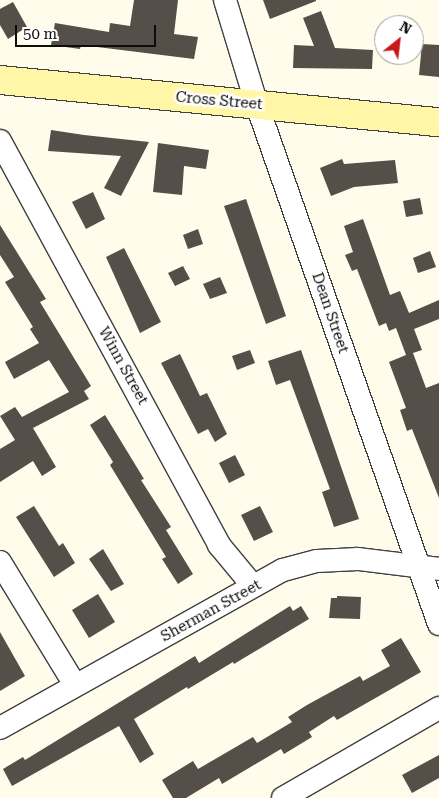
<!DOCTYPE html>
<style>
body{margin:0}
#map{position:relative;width:439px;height:798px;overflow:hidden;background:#fffcec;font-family:"Roboto Serif",serif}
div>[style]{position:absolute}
.building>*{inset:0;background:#564e48}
.roads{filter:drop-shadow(1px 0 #404040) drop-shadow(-1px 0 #404040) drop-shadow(0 1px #404040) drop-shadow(0 -1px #404040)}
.street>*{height:22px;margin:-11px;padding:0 11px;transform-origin:11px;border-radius:11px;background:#fff}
.secondary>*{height:28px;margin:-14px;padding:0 14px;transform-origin:14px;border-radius:14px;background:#fff7a7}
span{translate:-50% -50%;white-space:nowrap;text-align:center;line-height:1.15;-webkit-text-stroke:5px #fff;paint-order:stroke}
.street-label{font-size:15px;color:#0d0d0d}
.north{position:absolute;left:374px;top:15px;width:50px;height:50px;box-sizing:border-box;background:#fff;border:1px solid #9e9e9e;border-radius:50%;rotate:29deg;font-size:14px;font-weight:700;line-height:20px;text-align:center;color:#0d0d0d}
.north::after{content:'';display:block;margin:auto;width:18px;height:22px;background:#c9181d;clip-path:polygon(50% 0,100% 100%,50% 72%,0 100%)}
.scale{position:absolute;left:15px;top:25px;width:141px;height:22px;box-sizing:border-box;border:2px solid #0d0d0d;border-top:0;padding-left:6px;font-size:15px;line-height:18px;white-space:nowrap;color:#0d0d0d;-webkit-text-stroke:4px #fff;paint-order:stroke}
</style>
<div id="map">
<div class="building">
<i style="clip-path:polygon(134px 0,178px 0,174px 34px,198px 37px,194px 59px,81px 45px,80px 49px,51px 45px,55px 23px,109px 32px,110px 23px,130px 26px)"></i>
<i style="clip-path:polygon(263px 0,316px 0,316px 1px,270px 19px)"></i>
<i style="clip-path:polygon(13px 2px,27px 27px,8px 39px,0 25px,0 9px)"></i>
<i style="clip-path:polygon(321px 11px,335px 48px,373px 50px,372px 69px,293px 68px,294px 45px,314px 46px,303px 18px)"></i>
<i style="clip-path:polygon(422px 44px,439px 45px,439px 77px,419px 75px)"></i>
<i style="clip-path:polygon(51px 130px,84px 135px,149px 142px,121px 196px,104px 188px,121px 156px,48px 151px)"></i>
<i style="clip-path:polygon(158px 143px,209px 150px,206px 169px,184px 166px,182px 195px,153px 192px)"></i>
<i style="clip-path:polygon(342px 159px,344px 164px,395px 160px,398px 183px,354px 187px,331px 196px,320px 168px)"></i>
<i style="clip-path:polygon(93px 192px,105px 219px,86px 229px,72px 202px)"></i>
<i style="clip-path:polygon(420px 198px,423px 214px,406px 217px,403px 201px)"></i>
<i style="clip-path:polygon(246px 199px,286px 316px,266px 324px,224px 206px)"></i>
<i style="clip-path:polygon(363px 219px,390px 295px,400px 291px,409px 313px,439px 300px,439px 319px,414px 329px,422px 350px,413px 353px,426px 388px,439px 383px,439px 498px,412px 429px,407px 431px,400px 410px,406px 408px,389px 362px,406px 355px,396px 328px,389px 331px,386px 323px,379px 326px,357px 269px,352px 271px,345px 255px,353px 252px,344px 226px)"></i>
<i style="clip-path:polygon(0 225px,46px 299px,40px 302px,91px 386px,84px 391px,89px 399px,33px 428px,56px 467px,42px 476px,33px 461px,0 482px,0 449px,15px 440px,0 416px,15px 407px,22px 417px,69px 392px,49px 360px,14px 379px,5px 362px,39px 343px,30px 329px,33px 327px,5px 282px,14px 277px,0 255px)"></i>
<i style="clip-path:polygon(198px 229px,203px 244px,188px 249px,183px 235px)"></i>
<i style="clip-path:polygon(124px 248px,161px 322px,140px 333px,106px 257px)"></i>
<i style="clip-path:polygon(430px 251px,436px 267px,418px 273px,413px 258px)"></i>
<i style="clip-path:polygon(183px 266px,190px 279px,175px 286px,168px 273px)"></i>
<i style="clip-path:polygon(220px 277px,227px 293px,210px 299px,203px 284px)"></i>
<i style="clip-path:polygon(250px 350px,255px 363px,237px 370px,232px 356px)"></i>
<i style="clip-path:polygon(301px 350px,359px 519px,334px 527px,322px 492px,330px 489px,290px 380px,276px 385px,268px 361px)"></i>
<i style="clip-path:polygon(180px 354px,200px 396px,207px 393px,227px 434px,215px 442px,208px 429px,198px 434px,161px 363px)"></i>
<i style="clip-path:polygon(105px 415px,144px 479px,141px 480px,171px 527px,166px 530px,193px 574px,178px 584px,162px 559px,166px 557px,110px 465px,113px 462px,90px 425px)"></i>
<i style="clip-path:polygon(235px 455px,245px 475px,229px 483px,219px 463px)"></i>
<i style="clip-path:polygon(34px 506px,59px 546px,63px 543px,75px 563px,54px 577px,16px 517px)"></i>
<i style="clip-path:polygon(260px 506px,273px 532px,254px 541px,241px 515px)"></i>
<i style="clip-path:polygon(103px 549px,124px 584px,111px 591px,89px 559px)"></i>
<i style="clip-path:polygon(98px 594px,115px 622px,89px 638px,72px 610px)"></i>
<i style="clip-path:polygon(337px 596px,361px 597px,360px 619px,329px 618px,331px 598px,337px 598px)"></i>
<i style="clip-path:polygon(290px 606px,293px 611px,301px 606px,309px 619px,234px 664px,233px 662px,188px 689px,187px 687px,134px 719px,154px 754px,140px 763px,119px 726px,12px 786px,3px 769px,23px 757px,25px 760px,195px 656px,199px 663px)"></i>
<i style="clip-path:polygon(0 632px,25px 676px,0 691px)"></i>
<i style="clip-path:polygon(401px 638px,421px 672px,337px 720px,334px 716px,309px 732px,312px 737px,284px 754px,281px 749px,222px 784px,219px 778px,186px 798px,173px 798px,162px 780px,193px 761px,198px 769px,253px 737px,257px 743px,292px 722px,288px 717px,307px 705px,360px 676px,363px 681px,390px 666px,381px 650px)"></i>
<i style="clip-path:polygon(439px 755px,439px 778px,412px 793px,402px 775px)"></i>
</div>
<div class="roads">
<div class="street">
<i style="left:225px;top:0;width:110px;rotate:73.1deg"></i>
<i style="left:257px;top:105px;width:550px;rotate:70.68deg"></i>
<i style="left:0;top:141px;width:460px;rotate:61.5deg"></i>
<i style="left:219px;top:545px;width:53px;rotate:50.3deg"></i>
<i style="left:0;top:562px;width:144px;rotate:58.6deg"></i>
<i style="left:0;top:728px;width:324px;rotate:-29.2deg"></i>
<i style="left:283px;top:570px;width:35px;rotate:-15deg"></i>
<i style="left:317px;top:561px;width:41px;rotate:-2.8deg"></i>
<i style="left:358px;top:559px;width:82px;rotate:7deg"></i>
<i style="left:283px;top:798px;width:180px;rotate:-30deg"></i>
</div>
<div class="secondary">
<i style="left:0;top:80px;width:441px;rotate:5.5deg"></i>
</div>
</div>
<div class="street-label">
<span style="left:219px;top:101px;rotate:5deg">Cross Street</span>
<span style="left:330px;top:313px;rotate:71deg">Dean Street</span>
<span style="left:123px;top:366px;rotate:61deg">Winn Street</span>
<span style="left:211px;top:611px;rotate:-29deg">Sherman Street</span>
</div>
<div class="north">N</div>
<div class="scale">50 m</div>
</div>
